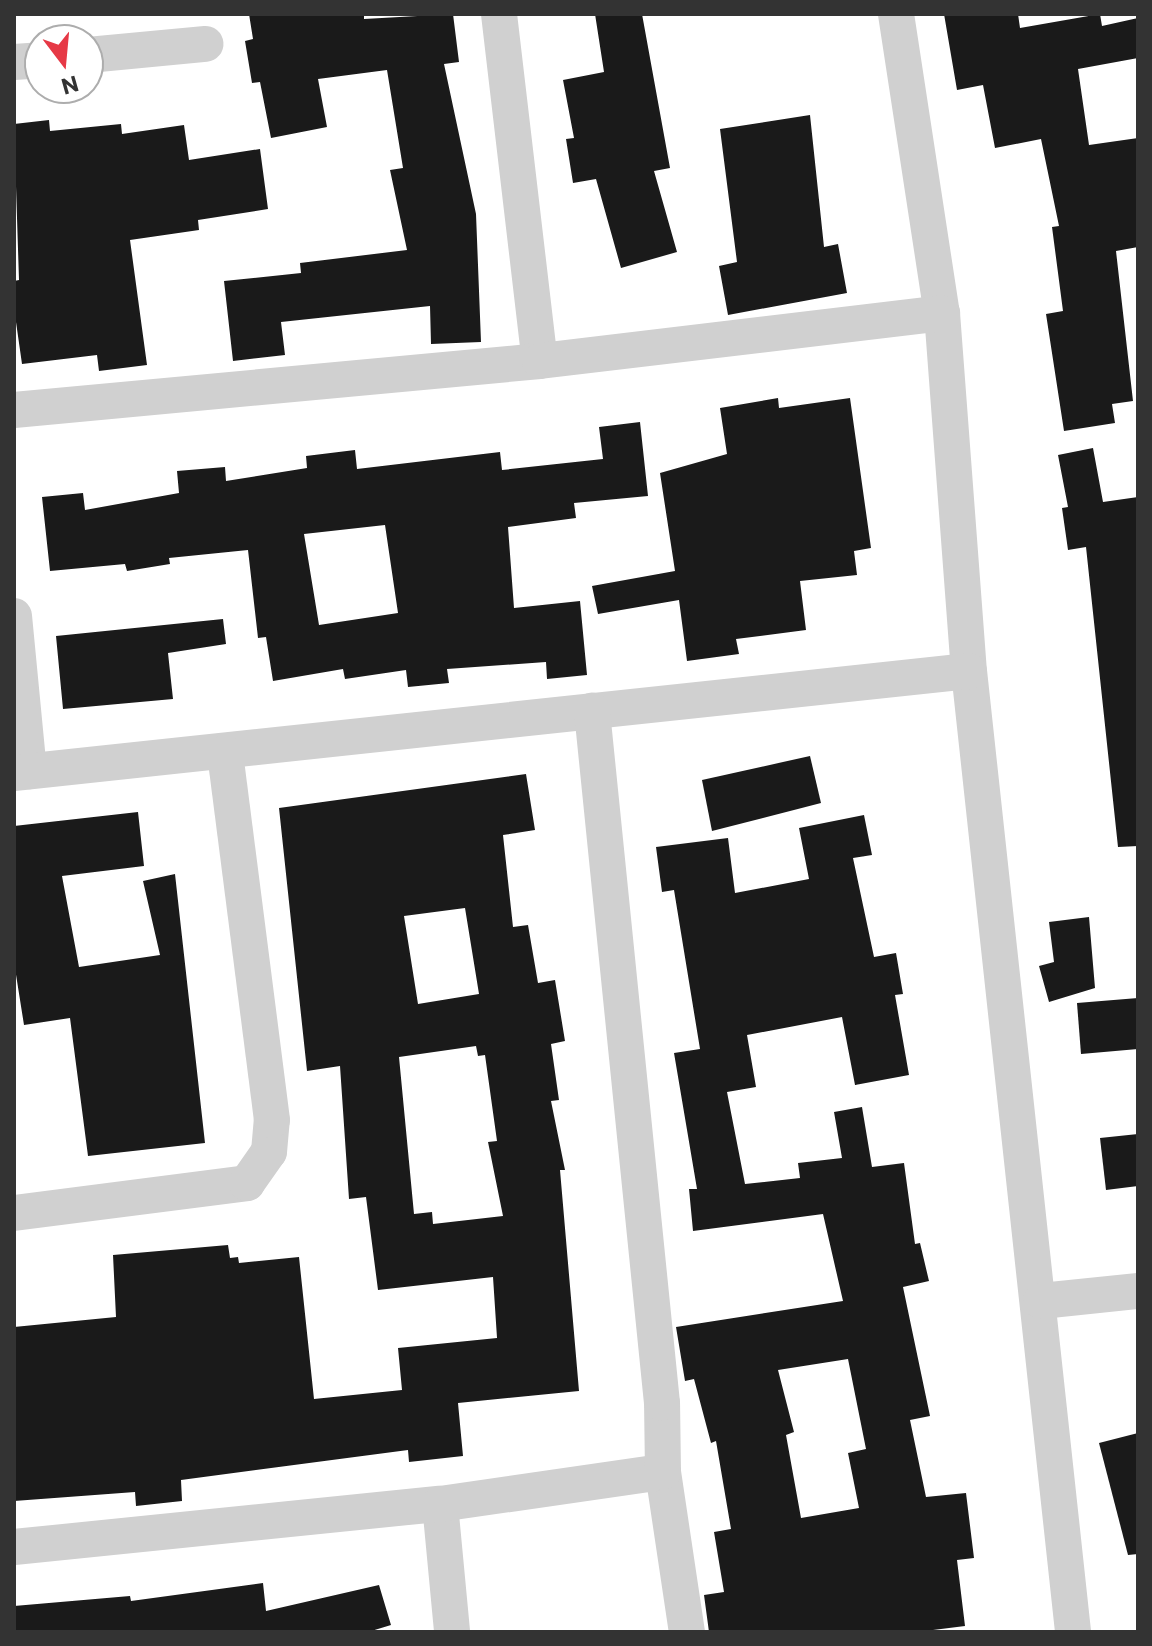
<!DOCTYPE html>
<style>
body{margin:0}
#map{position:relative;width:1152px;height:1646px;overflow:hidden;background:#fff;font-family:Commissioner,sans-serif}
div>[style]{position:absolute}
.building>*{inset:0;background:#1a1a1a}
.minor>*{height:36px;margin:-18px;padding:0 18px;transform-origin:18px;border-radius:18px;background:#d0d0d0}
span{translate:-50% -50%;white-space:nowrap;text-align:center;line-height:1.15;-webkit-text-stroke:8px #fff;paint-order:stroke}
.frame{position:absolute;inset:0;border:16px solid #333;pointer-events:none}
.north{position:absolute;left:24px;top:24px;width:80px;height:80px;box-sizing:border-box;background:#fff;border:2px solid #adadad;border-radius:50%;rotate:164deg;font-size:22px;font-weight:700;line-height:32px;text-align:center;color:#333}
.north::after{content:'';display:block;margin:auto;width:28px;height:36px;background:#e63946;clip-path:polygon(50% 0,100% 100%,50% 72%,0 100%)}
</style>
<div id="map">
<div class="building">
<i style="clip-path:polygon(249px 14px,364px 14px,364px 19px,453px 14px,459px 62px,444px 64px,476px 214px,481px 342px,431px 344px,430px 306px,281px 322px,285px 355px,233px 361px,224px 281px,301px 273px,300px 263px,407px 250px,390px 170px,403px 168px,387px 70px,318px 79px,327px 127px,271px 138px,260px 82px,252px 83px,245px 41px,253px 39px)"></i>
<i style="clip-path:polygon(595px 14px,642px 14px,670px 168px,654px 171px,677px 252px,621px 268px,596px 179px,573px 183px,566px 139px,574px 138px,563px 80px,604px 72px)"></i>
<i style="clip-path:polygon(944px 14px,1018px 14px,1020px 28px,1100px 14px,1102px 26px,1138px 18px,1138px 58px,1078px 69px,1089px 145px,1138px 138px,1138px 247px,1116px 251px,1133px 401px,1112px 404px,1115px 423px,1064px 431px,1046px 314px,1063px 311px,1052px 227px,1059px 226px,1041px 139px,995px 148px,983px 85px,957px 90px)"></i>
<i style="clip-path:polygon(810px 115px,824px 247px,838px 244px,847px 293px,728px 315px,719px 266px,737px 262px,720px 129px)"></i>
<i style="clip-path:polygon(49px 120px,50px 131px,121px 124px,122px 134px,184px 125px,189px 160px,260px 149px,268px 209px,198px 220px,199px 230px,130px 240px,147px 365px,99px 371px,97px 355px,22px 364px,14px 308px,14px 281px,19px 280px,14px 124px)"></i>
<i style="clip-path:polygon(778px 398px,779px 408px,850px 398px,871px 548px,854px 551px,857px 575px,800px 581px,806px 630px,736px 639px,739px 654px,687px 661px,679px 600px,598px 614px,592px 586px,675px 571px,660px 473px,727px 454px,720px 408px)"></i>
<i style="clip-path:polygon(evenodd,640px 422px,648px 496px,574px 503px,576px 518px,508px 527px,514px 608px,580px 601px,587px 675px,547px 679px,546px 662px,447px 669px,449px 683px,408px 687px,406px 670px,345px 679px,343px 669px,273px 681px,266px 637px,258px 638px,248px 550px,169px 558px,170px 564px,127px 571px,125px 564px,50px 571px,42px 497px,83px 493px,85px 510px,179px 493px,177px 471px,225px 467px,226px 481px,307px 468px,306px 456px,355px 450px,357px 469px,500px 452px,502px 470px,603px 459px,599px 427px,640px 422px,385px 525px,398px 613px,319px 625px,304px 534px,385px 525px)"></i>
<i style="clip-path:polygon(1093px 448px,1103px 502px,1138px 497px,1138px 846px,1118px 847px,1086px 547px,1068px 550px,1062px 508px,1068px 507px,1058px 455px)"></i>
<i style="clip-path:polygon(223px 619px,226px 644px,168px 653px,173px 699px,63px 709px,56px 636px)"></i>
<i style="clip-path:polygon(810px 756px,821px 803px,712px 831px,702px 780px)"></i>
<i style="clip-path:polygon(evenodd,526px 774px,535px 830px,503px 835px,513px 927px,528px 925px,538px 983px,555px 980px,565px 1041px,551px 1044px,559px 1100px,551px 1101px,565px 1170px,560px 1170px,579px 1391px,458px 1403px,463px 1456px,409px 1462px,408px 1450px,181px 1480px,182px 1501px,136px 1506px,135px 1492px,14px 1501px,14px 1327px,116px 1317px,113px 1255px,228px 1245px,230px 1258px,238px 1257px,239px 1263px,299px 1257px,314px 1399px,402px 1390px,398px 1348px,497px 1338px,493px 1277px,378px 1290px,366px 1197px,349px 1199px,340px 1066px,307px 1071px,279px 808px,526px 774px,465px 908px,479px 994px,418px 1004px,404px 916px,465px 908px,526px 774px,476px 1046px,478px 1056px,485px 1055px,497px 1141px,488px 1142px,503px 1216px,433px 1224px,432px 1212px,414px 1214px,399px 1057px,476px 1046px)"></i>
<i style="clip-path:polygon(138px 812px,144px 866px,62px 876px,79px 967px,160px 955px,143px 881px,175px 874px,205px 1143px,88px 1156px,70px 1018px,24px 1025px,14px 962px,14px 826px)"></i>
<i style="clip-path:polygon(evenodd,864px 815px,872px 855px,853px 858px,874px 957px,896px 953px,903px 994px,895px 995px,909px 1075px,855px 1085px,842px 1017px,747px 1035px,756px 1087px,727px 1092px,745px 1184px,800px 1178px,798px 1163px,842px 1158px,834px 1112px,862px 1107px,872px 1167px,904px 1163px,915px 1244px,920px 1243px,929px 1281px,903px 1287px,930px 1416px,910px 1420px,926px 1497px,966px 1493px,974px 1558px,957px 1560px,965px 1626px,917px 1632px,709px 1632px,704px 1595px,724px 1592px,714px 1532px,731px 1529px,716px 1441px,711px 1443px,694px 1379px,685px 1381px,676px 1327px,843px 1301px,823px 1214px,693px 1231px,689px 1189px,697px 1189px,674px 1053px,700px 1049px,674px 890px,662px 892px,656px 847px,728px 838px,735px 893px,809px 879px,799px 828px,864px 815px,848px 1359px,866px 1449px,848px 1453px,859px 1508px,801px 1518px,786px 1435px,794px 1432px,778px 1370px,848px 1359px)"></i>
<i style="clip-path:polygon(1089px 917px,1095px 988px,1049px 1002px,1039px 966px,1054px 962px,1049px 922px)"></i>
<i style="clip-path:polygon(1138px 998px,1138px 1049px,1081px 1054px,1077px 1003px)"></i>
<i style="clip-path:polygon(1138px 1134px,1138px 1186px,1106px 1190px,1100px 1138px)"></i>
<i style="clip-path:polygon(1138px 1433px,1138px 1554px,1128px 1555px,1099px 1443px)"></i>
<i style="clip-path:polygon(263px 1583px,266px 1611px,379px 1585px,391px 1625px,368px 1632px,14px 1632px,14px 1606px,130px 1596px,131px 1601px)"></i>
</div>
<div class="minor">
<i style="left:499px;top:14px;width:349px;rotate:83.3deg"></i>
<i style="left:896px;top:14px;width:303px;rotate:81.3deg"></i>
<i style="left:942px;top:313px;width:359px;rotate:85.7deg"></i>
<i style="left:969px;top:671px;width:967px;rotate:83.82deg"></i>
<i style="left:88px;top:55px;width:118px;rotate:-5.4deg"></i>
<i style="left:14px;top:62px;width:26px;rotate:-4deg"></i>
<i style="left:14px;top:410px;width:528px;rotate:-5.32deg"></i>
<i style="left:540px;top:361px;width:405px;rotate:-6.8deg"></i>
<i style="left:14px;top:616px;width:156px;rotate:84.5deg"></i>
<i style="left:14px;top:773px;width:960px;rotate:-6.1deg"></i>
<i style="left:14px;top:1213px;width:235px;rotate:-7.3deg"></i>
<i style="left:247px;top:1183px;width:38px;rotate:-55deg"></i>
<i style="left:269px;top:1152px;width:32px;rotate:-85deg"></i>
<i style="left:272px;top:1120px;width:370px;rotate:-97.3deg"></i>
<i style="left:1041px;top:1301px;width:98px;rotate:-5.9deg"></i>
<i style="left:663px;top:1472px;width:162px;rotate:81.5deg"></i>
<i style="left:440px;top:1504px;width:129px;rotate:84.6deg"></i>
<i style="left:14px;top:1547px;width:428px;rotate:-5.8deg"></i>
<i style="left:440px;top:1504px;width:225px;rotate:-8.2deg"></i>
<i style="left:663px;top:1472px;width:69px;rotate:-90.8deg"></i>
<i style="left:662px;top:1403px;width:696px;rotate:-95.78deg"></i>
</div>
<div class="frame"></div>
<div class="north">N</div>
</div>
